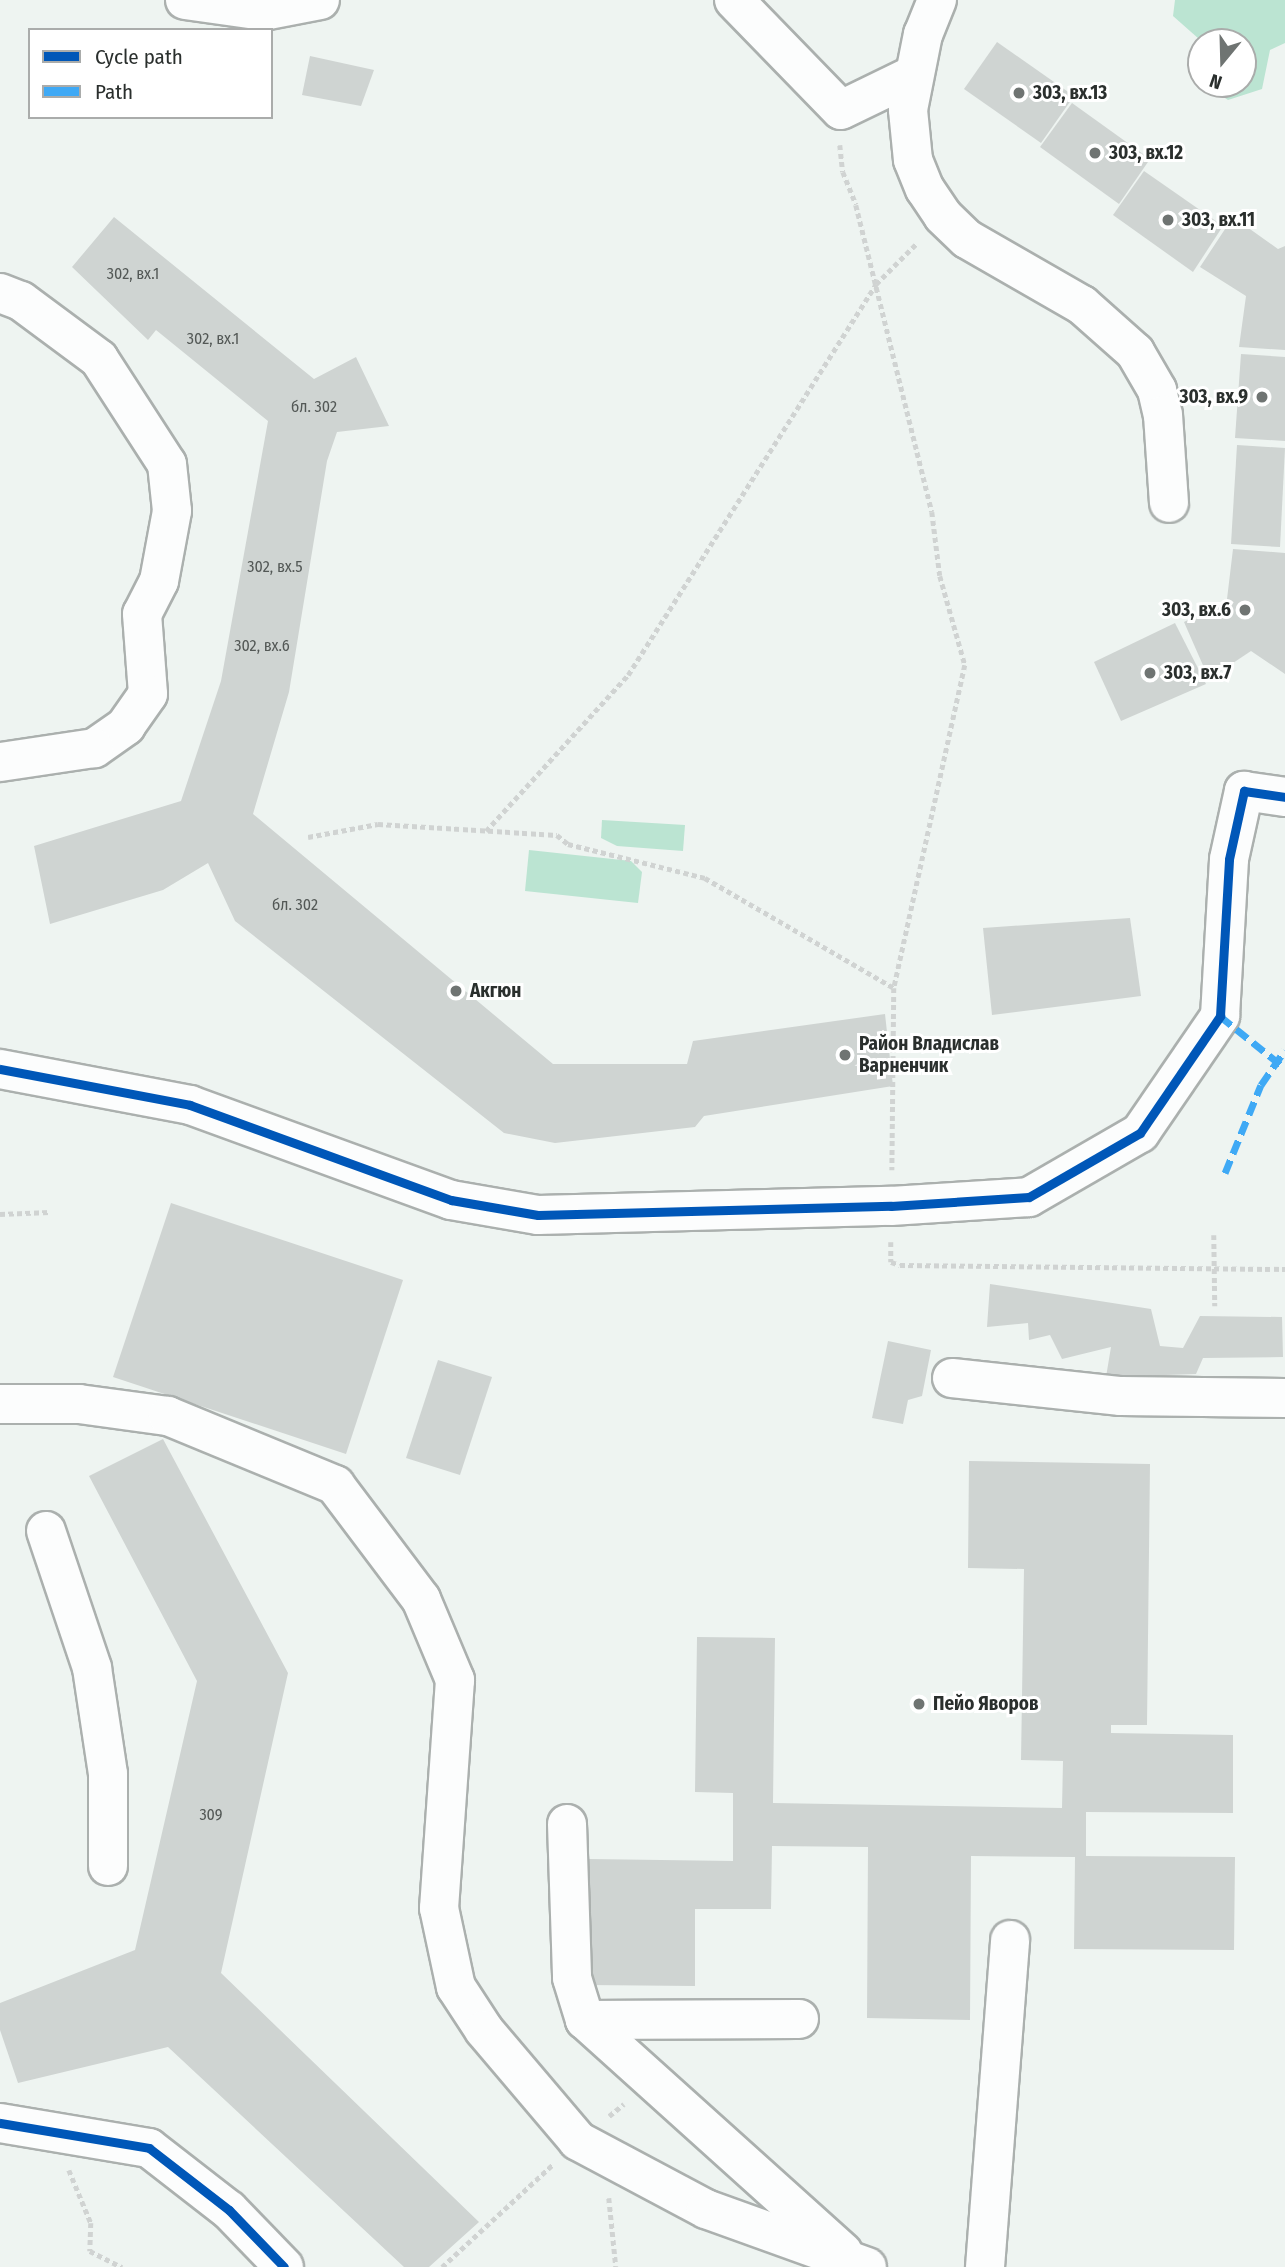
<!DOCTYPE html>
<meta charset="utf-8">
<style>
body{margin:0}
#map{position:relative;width:1285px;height:2267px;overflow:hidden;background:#eef4f1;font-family:"Fira Sans Condensed",sans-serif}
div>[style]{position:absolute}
.green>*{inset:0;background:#bbe4d2}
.building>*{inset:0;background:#cfd4d2}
.path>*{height:4.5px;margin-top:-2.25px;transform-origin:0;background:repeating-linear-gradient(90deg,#d0d3d2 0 5px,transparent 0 8.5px)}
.roads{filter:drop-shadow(2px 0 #abb0ae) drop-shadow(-2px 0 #abb0ae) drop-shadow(0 2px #abb0ae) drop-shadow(0 -2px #abb0ae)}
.minor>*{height:38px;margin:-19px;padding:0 19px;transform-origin:19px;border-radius:19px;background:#fcfdfd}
.quiet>*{height:7px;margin-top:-3.5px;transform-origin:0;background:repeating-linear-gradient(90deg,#3fa9f5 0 14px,transparent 0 21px)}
.cycleway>*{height:9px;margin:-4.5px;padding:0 4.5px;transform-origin:4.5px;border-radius:4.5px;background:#0057b8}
.dots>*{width:19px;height:19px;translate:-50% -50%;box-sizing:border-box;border:4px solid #fff;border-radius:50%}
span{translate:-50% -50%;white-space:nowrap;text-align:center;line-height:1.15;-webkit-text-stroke:6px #fff;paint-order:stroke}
.number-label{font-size:16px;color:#535856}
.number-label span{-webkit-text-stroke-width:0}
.poi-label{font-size:19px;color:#2a2f2d;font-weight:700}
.left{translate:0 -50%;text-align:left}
.right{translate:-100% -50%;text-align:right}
.legend{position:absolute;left:28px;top:28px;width:245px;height:91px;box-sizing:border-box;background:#fff;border:2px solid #aaacab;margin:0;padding:9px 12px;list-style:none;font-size:21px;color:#2a2f2d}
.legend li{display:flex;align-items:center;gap:14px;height:35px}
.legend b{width:35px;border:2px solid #aaacab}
.north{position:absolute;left:1187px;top:28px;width:70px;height:70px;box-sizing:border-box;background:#fff;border:2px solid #aaacab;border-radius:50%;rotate:199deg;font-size:19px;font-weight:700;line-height:28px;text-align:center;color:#2a2f2d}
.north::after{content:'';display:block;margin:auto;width:24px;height:32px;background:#6f7472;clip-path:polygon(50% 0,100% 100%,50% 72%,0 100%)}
</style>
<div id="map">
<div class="green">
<i style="clip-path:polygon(1175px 0,1285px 0,1285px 43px,1270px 50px,1262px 89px,1228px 100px,1204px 84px,1243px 84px,1243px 42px,1201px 42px,1200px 82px,1199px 39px,1173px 16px)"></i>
<i style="clip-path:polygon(602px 820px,685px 825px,683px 851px,617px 846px,601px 838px)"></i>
<i style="clip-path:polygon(529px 850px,631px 861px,642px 872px,638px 903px,525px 891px)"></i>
</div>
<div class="building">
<i style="clip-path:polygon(997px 42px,1074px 96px,1041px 143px,964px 89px)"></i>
<i style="clip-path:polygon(310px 56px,374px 70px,361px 106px,302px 95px)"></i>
<i style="clip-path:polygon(1072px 103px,1150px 159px,1119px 204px,1040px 147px)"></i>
<i style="clip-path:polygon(1144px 171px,1223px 226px,1193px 272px,1113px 215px)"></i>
<i style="clip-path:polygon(114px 217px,314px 379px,356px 357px,389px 426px,337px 432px,327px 461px,289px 692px,253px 814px,553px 1064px,687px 1064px,693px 1041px,885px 1014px,893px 1086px,704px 1116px,695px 1127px,555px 1143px,504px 1133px,235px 921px,208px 863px,163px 890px,50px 924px,34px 846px,181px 801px,221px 681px,268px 421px,156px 330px,148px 340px,72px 267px)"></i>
<i style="clip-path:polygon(1233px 217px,1278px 249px,1285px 246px,1285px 350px,1239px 347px,1246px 296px,1200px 267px)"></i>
<i style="clip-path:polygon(1241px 354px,1285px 357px,1285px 441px,1235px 438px)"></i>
<i style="clip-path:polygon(1237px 445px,1285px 448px,1280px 547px,1231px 544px)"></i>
<i style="clip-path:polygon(1233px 549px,1285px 553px,1285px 674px,1251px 651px,1209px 679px,1184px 622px,1227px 599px)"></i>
<i style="clip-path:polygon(1175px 623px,1206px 684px,1121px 721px,1094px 662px)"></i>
<i style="clip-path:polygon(1130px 918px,1141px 996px,992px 1015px,983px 928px)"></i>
<i style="clip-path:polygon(171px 1203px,403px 1280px,346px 1454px,113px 1377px)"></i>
<i style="clip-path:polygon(990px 1284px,1151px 1309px,1160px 1346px,1183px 1348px,1200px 1316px,1282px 1317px,1283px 1357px,1203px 1358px,1196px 1374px,1106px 1377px,1111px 1347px,1062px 1359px,1050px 1335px,1029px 1340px,1028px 1323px,987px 1327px)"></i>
<i style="clip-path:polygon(888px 1341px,931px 1350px,922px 1396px,908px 1400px,903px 1424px,872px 1418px)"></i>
<i style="clip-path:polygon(438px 1360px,492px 1377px,460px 1475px,406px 1458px)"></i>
<i style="clip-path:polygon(163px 1439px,288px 1673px,221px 1973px,479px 2222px,429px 2267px,404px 2267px,168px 2047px,18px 2083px,0 2030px,0 2003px,135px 1950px,197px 1681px,89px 1476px)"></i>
<i style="clip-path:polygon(969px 1461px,1150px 1464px,1147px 1725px,1111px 1725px,1111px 1733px,1233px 1735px,1233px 1813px,1086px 1812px,1086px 1856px,1235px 1857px,1234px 1950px,1074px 1949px,1075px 1857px,971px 1856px,970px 2020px,867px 2018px,868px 1847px,772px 1846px,771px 1909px,695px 1909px,695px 1986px,587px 1985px,589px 1859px,733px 1861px,733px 1793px,695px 1792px,697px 1637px,775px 1638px,773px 1803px,1062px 1808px,1063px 1761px,1021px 1760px,1024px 1569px,968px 1568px)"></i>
</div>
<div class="path">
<i style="left:840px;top:145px;width:27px;rotate:84deg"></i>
<i style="left:843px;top:172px;width:35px;rotate:68deg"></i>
<i style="left:856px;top:205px;width:316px;rotate:76.1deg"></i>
<i style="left:932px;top:512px;width:64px;rotate:82.9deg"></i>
<i style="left:940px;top:576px;width:92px;rotate:74.3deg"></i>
<i style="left:965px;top:665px;width:331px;rotate:102.4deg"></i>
<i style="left:486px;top:831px;width:211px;rotate:-47.7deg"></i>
<i style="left:628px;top:675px;width:463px;rotate:-57.6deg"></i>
<i style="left:876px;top:284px;width:59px;rotate:-45deg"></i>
<i style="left:308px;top:837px;width:71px;rotate:-10.5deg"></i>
<i style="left:378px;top:824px;width:179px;rotate:3.5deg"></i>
<i style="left:557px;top:835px;width:14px;rotate:39deg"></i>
<i style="left:568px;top:844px;width:141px;rotate:13.9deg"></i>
<i style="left:705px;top:878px;width:219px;rotate:30.2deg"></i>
<i style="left:894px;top:988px;width:182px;rotate:90.6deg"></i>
<i style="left:0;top:1214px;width:50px;rotate:-2.3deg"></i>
<i style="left:1214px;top:1235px;width:71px;rotate:89.2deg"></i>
<i style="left:891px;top:1242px;width:20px;rotate:90deg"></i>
<i style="left:891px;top:1262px;width:9px;rotate:18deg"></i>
<i style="left:900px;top:1265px;width:385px;rotate:0.6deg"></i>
<i style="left:609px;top:2116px;width:19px;rotate:-39deg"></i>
<i style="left:69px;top:2170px;width:57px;rotate:67.5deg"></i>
<i style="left:91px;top:2223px;width:28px;rotate:92deg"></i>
<i style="left:90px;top:2251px;width:36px;rotate:27deg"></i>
<i style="left:609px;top:2198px;width:69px;rotate:84.2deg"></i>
<i style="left:442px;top:2267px;width:150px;rotate:-42.8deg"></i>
</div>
<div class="roads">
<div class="minor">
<i style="left:185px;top:0;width:79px;rotate:8deg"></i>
<i style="left:263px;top:11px;width:58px;rotate:-10.9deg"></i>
<i style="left:734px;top:0;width:153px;rotate:45.8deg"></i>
<i style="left:841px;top:110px;width:80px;rotate:-25.9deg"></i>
<i style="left:937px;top:0;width:37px;rotate:112deg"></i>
<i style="left:923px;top:34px;width:77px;rotate:101.2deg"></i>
<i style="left:908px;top:110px;width:50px;rotate:84.3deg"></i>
<i style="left:913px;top:160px;width:31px;rotate:68deg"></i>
<i style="left:925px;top:189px;width:32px;rotate:56deg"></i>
<i style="left:943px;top:216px;width:33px;rotate:44deg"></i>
<i style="left:967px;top:239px;width:133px;rotate:29.9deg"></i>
<i style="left:1082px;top:305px;width:71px;rotate:41.6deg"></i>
<i style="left:1135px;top:352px;width:44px;rotate:59.9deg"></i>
<i style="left:1157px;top:390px;width:26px;rotate:77deg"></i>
<i style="left:1163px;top:415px;width:88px;rotate:86.1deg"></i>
<i style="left:0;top:293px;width:22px;rotate:21deg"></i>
<i style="left:21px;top:301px;width:97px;rotate:36.6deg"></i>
<i style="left:99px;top:359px;width:125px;rotate:57.1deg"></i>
<i style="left:167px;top:464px;width:47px;rotate:83.9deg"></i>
<i style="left:172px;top:511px;width:71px;rotate:100.5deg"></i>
<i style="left:159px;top:581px;width:37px;rotate:117deg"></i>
<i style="left:142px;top:614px;width:80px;rotate:85.7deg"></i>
<i style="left:148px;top:694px;width:39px;rotate:125deg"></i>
<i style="left:126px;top:726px;width:39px;rotate:145deg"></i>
<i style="left:94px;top:748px;width:95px;rotate:171.5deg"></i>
<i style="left:0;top:1069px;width:193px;rotate:10.7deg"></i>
<i style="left:190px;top:1105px;width:278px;rotate:20deg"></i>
<i style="left:451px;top:1200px;width:88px;rotate:9.8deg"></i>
<i style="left:538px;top:1215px;width:353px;rotate:-1.5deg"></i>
<i style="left:891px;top:1206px;width:138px;rotate:-3.7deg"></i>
<i style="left:1029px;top:1197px;width:128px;rotate:-30deg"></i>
<i style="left:1140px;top:1133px;width:142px;rotate:-55.6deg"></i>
<i style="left:1220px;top:1016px;width:157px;rotate:-86.7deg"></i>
<i style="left:1229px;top:859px;width:70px;rotate:-77.6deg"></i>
<i style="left:1244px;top:791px;width:41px;rotate:8.3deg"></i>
<i style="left:952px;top:1378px;width:170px;rotate:6.1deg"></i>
<i style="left:1121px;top:1396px;width:164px;rotate:0.7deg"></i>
<i style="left:0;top:1404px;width:79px"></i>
<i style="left:79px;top:1404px;width:90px;rotate:7.7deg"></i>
<i style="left:168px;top:1416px;width:181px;rotate:22.4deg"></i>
<i style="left:335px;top:1485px;width:143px;rotate:53deg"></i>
<i style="left:421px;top:1599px;width:88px;rotate:67.2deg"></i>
<i style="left:455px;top:1680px;width:229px;rotate:94deg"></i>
<i style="left:439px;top:1908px;width:81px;rotate:77.9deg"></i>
<i style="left:456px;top:1987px;width:51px;rotate:56.9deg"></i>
<i style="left:484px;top:2030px;width:145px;rotate:49.7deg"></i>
<i style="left:578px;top:2141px;width:145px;rotate:28deg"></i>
<i style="left:706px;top:2209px;width:171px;rotate:19.8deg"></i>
<i style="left:46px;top:1531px;width:145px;rotate:71.4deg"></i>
<i style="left:92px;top:1668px;width:107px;rotate:81.4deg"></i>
<i style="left:108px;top:1774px;width:92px;rotate:90deg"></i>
<i style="left:567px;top:1824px;width:154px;rotate:88.1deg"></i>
<i style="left:572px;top:1978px;width:44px;rotate:72.8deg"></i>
<i style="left:585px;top:2020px;width:347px;rotate:42deg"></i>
<i style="left:585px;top:2020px;width:214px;rotate:-0.3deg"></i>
<i style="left:0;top:2123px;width:151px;rotate:9.5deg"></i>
<i style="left:149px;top:2148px;width:101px;rotate:37.8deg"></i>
<i style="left:229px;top:2210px;width:79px;rotate:46deg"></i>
<i style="left:985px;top:2267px;width:328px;rotate:-85.6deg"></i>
</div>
</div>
<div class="quiet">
<i style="left:1220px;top:1016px;width:83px;rotate:38.7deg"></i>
<i style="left:1225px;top:1173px;width:95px;rotate:-67.8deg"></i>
<i style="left:1261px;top:1085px;width:42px;rotate:-55.6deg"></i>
</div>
<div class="cycleway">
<i style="left:0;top:1069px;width:193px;rotate:10.7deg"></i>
<i style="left:190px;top:1105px;width:278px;rotate:20deg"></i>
<i style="left:451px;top:1200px;width:88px;rotate:9.8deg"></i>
<i style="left:538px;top:1215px;width:353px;rotate:-1.5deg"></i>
<i style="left:891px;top:1206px;width:138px;rotate:-3.7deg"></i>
<i style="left:1029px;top:1197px;width:128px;rotate:-30deg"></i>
<i style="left:1140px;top:1133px;width:142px;rotate:-55.6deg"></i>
<i style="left:1220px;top:1016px;width:157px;rotate:-86.7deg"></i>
<i style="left:1229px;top:859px;width:70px;rotate:-77.6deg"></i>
<i style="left:1244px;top:791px;width:41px;rotate:8.3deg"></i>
<i style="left:0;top:2123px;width:151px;rotate:9.5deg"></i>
<i style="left:149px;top:2148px;width:101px;rotate:37.8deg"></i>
<i style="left:229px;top:2210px;width:79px;rotate:46deg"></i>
</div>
<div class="dots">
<i style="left:1019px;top:93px;background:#6f7472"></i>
<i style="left:1095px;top:153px;background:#6f7472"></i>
<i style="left:1168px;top:220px;background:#6f7472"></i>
<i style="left:1262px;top:397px;background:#6f7472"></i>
<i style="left:1245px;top:610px;background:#6f7472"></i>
<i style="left:1150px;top:673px;background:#6f7472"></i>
<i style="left:456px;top:991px;background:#6f7472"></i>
<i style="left:845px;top:1055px;background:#6f7472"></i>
<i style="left:919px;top:1704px;background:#6f7472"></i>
</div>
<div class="number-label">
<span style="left:133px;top:274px">302, вх.1</span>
<span style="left:213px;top:339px">302, вх.1</span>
<span style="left:314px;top:407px">бл. 302</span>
<span style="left:275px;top:567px">302, вх.5</span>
<span style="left:262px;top:646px">302, вх.6</span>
<span style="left:295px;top:905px">бл. 302</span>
<span style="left:211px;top:1815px">309</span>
</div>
<div class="poi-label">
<span class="left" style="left:1033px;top:93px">303, вх.13</span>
<span class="left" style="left:1109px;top:153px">303, вх.12</span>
<span class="left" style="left:1182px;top:220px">303, вх.11</span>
<span class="right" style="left:1248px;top:397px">303, вх.9</span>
<span class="right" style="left:1231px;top:610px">303, вх.6</span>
<span class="left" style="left:1164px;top:673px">303, вх.7</span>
<span class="left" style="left:470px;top:991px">Акгюн</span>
<span class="left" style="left:859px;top:1055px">Район Владислав<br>Варненчик</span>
<span class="left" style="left:933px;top:1704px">Пейо Яворов</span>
</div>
<ul class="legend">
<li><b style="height:9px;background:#0057b8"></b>Cycle path</li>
<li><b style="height:9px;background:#3fa9f5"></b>Path</li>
</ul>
<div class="north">N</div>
</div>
